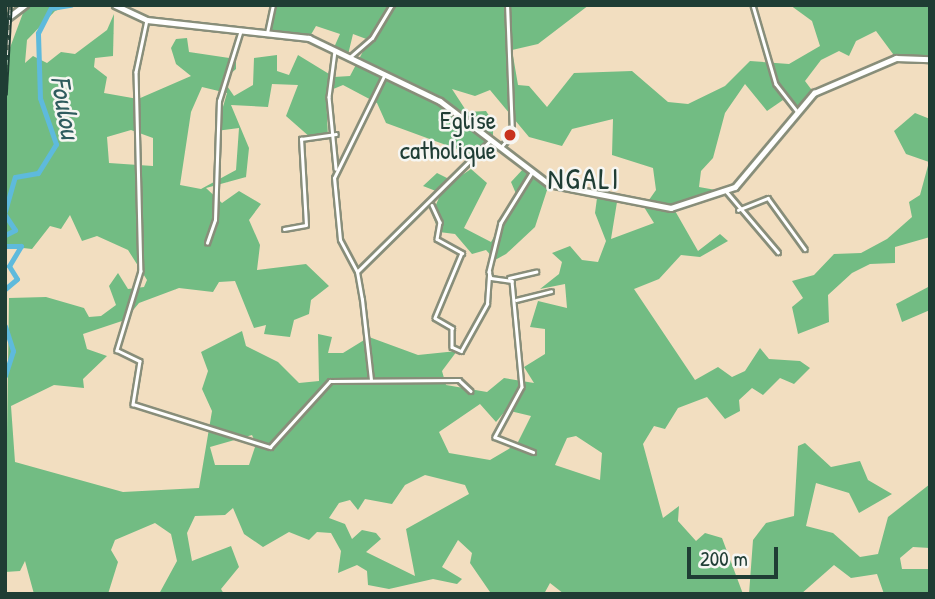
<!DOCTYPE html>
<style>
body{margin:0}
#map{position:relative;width:935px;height:599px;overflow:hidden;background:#f2dec0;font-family:"Patrick Hand",sans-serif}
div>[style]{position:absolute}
.forest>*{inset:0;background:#72bc83}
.river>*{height:5px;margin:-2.5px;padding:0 2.5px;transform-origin:2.5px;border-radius:2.5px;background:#5ebadc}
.roads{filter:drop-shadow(2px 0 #888e7a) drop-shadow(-2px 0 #888e7a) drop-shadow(0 2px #888e7a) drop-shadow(0 -2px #888e7a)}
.minor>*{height:2.5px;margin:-1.25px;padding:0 1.25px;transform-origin:1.25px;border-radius:1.25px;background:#fff}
.tertiary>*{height:4.5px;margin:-2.25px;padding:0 2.25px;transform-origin:2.25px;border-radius:2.25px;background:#fff}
.rail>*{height:4.5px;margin-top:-2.25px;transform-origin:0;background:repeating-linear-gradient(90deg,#f6f6f2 0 5px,#1f3d34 0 10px);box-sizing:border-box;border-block:2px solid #1f3d34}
.dots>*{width:19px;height:19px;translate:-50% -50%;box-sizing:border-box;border:4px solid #f6f6f2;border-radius:50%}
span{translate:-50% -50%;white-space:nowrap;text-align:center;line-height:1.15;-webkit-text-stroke:5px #f6f6f2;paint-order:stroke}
.poi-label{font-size:26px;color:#1f3d34}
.right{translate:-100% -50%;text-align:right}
.water-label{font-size:28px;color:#2f5c5e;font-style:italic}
.quarter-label{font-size:30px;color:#1f3d34;letter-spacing:2px}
.frame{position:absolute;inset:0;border:7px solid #1f3d34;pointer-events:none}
.scale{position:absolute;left:687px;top:547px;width:91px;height:32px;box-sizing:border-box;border:4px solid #1f3d34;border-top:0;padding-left:9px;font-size:21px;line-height:24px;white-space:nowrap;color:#1f3d34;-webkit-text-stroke:5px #f6f6f2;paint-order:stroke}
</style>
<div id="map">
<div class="forest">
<i style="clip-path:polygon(evenodd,26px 5px,71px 5px,55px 11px,27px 40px,25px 63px,33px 56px,47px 63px,61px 52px,75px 54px,107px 30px,114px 14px,113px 56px,95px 58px,94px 67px,107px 77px,104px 93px,138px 99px,191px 76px,176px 64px,171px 48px,176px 39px,187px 38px,189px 52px,236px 59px,236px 69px,223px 80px,234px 96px,253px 85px,254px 58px,277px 55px,277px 71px,289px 75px,298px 55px,334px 77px,350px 76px,369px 40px,353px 34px,347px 59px,332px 52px,340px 34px,316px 26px,309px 38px,265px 33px,270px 5px,589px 5px,538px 44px,512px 50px,518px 85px,529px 86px,547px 107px,574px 73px,632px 71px,668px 102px,688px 104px,725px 86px,750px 61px,789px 64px,820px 46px,812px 21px,790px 5px,930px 5px,930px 59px,896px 58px,876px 31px,856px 41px,849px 56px,839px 51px,821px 60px,805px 81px,814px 93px,796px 110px,783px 100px,767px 111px,745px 84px,725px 113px,713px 158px,701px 171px,699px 187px,727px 192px,674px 209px,698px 251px,720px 234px,728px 241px,700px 257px,681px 255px,659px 279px,634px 289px,695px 380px,718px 367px,732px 377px,745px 371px,760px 348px,769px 359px,800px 361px,810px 368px,794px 384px,780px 378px,763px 395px,752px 388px,739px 400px,740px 411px,725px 419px,707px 397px,678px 408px,665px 429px,654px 426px,643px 444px,663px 518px,679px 506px,678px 521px,696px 541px,705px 533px,722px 538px,743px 594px,564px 594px,550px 583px,544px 594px,490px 592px,470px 563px,472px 553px,458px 540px,442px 567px,462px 579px,457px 584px,433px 579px,389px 589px,368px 585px,367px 571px,357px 565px,338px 573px,341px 551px,331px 533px,317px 532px,309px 540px,289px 532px,263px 547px,244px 534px,233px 508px,225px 515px,195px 516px,187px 533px,192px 561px,231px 546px,239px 567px,221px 589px,224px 594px,159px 594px,177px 561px,171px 534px,155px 523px,115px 540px,111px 550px,118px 562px,108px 594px,34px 594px,25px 561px,20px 571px,5px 572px,9px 298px,46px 297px,84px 308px,89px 317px,101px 316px,116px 305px,109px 286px,118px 273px,128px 289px,144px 287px,147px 280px,128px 250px,97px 236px,82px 241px,70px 215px,61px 229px,50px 226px,32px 249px,5px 246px,5px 61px,26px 5px,272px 84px,298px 85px,286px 116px,311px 138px,328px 138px,326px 92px,343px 85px,377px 103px,386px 123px,476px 156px,493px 145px,493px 122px,486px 111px,467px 112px,452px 89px,475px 96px,490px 90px,529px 137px,562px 146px,572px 129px,613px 119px,612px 155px,653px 168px,656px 190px,644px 207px,654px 223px,611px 239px,617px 202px,597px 198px,595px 213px,606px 241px,598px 262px,582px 260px,570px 246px,552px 253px,562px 262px,559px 274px,540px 289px,565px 284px,567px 308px,538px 301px,530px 327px,545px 329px,545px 354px,524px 367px,534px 383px,504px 378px,487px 392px,446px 385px,442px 371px,457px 351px,418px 355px,369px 337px,343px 353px,328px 353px,332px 337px,318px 334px,319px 381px,299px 383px,278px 362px,246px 346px,242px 331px,201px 352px,208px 371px,202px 389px,212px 411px,199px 488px,123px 492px,15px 462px,11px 406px,54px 385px,84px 388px,83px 379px,107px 356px,87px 349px,83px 334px,125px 320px,139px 303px,179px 288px,213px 292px,219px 282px,235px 281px,254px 328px,266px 325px,264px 334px,290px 337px,294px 320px,309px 314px,311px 300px,329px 286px,306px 264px,257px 270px,260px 245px,249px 220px,261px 204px,239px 191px,222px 203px,206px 188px,246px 177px,249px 148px,231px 105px,268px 107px,272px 84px,26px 5px,202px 87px,227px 93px,216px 131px,239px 128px,236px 170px,201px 189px,180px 185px,191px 112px,202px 87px,26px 5px,131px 130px,153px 138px,153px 166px,109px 163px,107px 137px,131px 130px,26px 5px,480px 404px,496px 422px,506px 410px,531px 416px,517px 444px,490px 460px,449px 453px,439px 432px,480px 404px,26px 5px,252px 435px,256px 444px,249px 465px,215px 465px,210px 447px,252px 435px,26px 5px,576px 436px,602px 453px,600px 480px,555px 465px,567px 438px,576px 436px,26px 5px,425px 475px,465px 485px,469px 494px,406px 529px,415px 576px,366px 552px,381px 539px,376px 533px,362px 530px,352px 539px,345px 524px,329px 518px,339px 503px,350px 500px,358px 510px,365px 499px,392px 504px,405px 485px,425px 475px)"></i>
<i style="clip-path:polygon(915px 113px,930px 119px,930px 237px,895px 247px,895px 263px,870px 264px,852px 273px,828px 295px,829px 322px,798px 334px,792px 307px,803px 298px,792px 281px,814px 275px,834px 254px,861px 253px,887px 239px,912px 217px,909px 202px,920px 195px,929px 162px,906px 154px,894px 131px)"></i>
<i style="clip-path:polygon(524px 168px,549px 184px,535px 227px,506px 254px,495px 260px,486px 250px,472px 254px,455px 234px,439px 232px,432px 214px,441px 193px,423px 186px,437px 173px,453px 181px,471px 169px,487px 183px,464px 228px,491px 242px,517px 196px,511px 182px)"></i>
<i style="clip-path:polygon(930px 286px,930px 310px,902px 322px,896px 304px)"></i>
<i style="clip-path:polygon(805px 443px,831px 467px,860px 461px,868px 480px,892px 494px,859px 513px,849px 493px,816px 483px,806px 526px,833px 533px,860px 557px,878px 554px,888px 517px,930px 484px,930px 548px,913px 547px,900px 558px,902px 569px,930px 569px,930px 592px,884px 594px,877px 574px,851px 578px,834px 565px,801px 594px,749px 594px,753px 540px,766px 523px,794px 516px,798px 446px)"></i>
</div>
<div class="river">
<i style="left:5px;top:211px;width:35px;rotate:-74deg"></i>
<i style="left:15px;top:177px;width:23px;rotate:-10deg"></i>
<i style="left:38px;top:173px;width:34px;rotate:-58deg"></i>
<i style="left:56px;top:144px;width:49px;rotate:-109.2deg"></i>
<i style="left:40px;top:98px;width:65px;rotate:-91.8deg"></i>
<i style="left:38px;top:33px;width:28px;rotate:-63deg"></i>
<i style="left:51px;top:8px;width:20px;rotate:-9deg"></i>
<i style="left:5px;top:215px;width:18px;rotate:56deg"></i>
<i style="left:15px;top:230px;width:11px;rotate:153deg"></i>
<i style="left:5px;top:246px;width:16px"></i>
<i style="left:21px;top:246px;width:23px;rotate:121deg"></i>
<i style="left:9px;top:266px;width:15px;rotate:58deg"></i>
<i style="left:17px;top:279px;width:16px;rotate:140deg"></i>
<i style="left:5px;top:326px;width:26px;rotate:72deg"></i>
<i style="left:13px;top:351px;width:26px;rotate:108deg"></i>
</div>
<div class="roads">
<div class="minor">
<i style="left:753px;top:5px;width:82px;rotate:73.8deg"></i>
<i style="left:776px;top:84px;width:33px;rotate:52deg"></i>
<i style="left:147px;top:20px;width:53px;rotate:101.9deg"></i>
<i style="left:136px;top:72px;width:199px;rotate:88.6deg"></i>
<i style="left:141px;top:271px;width:83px;rotate:106.9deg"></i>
<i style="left:117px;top:350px;width:25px;rotate:26deg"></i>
<i style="left:140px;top:361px;width:44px;rotate:99.2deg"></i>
<i style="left:133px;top:404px;width:144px;rotate:17.4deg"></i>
<i style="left:270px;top:447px;width:89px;rotate:-47.7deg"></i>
<i style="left:330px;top:381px;width:129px;rotate:-0.4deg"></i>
<i style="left:459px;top:380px;width:16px;rotate:43deg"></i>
<i style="left:267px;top:33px;width:29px;rotate:-78deg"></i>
<i style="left:335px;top:51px;width:46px;rotate:97.4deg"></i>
<i style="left:329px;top:97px;width:72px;rotate:84.4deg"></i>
<i style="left:350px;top:57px;width:29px;rotate:-41deg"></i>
<i style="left:372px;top:38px;width:39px;rotate:-59deg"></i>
<i style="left:502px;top:146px;width:16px;rotate:-50deg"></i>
<i style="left:512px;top:134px;width:129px;rotate:-92.2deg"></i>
<i style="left:532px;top:173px;width:59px;rotate:121.8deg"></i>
<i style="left:501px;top:223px;width:50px;rotate:103.8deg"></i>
<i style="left:489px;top:272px;width:6px;rotate:72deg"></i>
<i style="left:491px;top:278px;width:21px;rotate:8deg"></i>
<i style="left:512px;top:281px;width:106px;rotate:84.6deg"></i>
<i style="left:522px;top:387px;width:57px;rotate:118.4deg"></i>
<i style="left:495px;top:437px;width:41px;rotate:21.5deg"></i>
<i style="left:727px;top:192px;width:79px;rotate:49.6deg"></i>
<i style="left:432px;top:205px;width:19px;rotate:65deg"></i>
<i style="left:440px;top:222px;width:17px;rotate:100deg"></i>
<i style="left:437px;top:239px;width:29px;rotate:29deg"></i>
<i style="left:462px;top:253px;width:70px;rotate:112.6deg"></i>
<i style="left:435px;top:318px;width:20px;rotate:30deg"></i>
<i style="left:452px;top:328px;width:19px;rotate:90deg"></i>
<i style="left:452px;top:347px;width:10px;rotate:24deg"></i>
<i style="left:461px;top:351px;width:54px;rotate:-61deg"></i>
<i style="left:487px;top:304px;width:32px;rotate:-86deg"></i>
<i style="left:738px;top:210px;width:32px;rotate:-22deg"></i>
<i style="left:768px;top:198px;width:63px;rotate:54deg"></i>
<i style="left:284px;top:229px;width:22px;rotate:-10deg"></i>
<i style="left:306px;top:225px;width:86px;rotate:-93.3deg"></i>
<i style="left:301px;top:139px;width:35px;rotate:-8deg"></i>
<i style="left:207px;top:243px;width:24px;rotate:-71deg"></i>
<i style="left:215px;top:220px;width:119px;rotate:-88.1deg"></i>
<i style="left:219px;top:101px;width:74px;rotate:-72.8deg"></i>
<i style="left:357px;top:272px;width:188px;rotate:-44.6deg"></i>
<i style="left:509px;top:278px;width:28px;rotate:-13deg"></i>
<i style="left:516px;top:300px;width:36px;rotate:-14deg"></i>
<i style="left:371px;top:380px;width:81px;rotate:-96.4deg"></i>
<i style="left:362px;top:300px;width:28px;rotate:-100deg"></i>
<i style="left:357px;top:272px;width:36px;rotate:-118deg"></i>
<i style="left:340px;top:240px;width:62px;rotate:-95.5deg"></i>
<i style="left:334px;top:178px;width:114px;rotate:-63.9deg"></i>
</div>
<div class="tertiary">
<i style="left:115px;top:5px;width:35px;rotate:25deg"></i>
<i style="left:147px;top:20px;width:163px;rotate:6.3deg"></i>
<i style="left:309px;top:38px;width:145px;rotate:25.7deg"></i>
<i style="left:440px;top:101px;width:137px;rotate:37.3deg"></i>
<i style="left:549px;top:184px;width:124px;rotate:11.1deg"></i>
<i style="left:671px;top:208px;width:67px;rotate:-18.2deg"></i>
<i style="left:735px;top:187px;width:123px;rotate:-50deg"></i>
<i style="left:814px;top:93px;width:89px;rotate:-23.1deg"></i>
<i style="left:896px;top:58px;width:34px;rotate:2deg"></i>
<i style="left:5px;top:20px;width:25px;rotate:-37deg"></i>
</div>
</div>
<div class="rail">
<i style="left:5px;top:95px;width:90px;rotate:-86.8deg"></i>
</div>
<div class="dots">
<i style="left:510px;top:135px;background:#c8321e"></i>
</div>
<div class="poi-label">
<span class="right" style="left:496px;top:135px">Eglise<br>catholique</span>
</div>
<div class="water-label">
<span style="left:66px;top:107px;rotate:80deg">Foulou</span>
</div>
<div class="quarter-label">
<span style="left:584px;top:178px">NGALI</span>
</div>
<div class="frame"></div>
<div class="scale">200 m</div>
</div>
